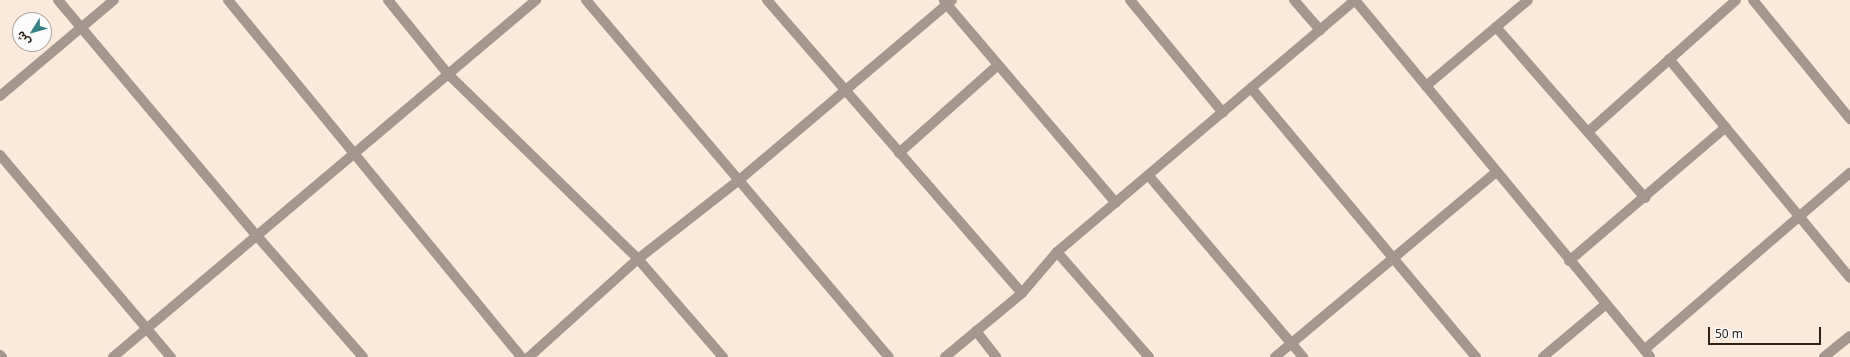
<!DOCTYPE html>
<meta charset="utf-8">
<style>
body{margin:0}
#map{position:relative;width:1850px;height:357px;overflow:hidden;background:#fbeada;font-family:"Noto Sans","Noto Sans Arabic",sans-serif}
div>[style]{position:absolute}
.minor>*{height:10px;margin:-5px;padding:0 5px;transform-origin:5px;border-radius:5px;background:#a5968e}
span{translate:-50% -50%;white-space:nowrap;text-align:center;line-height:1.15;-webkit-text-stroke:3px #fbfbfb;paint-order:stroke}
.north{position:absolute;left:12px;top:12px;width:40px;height:40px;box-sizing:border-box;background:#fbfbfb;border:1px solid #a8a4a0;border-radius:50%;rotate:233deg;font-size:11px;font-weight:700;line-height:16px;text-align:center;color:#2c2218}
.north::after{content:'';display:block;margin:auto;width:14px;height:18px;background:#377f86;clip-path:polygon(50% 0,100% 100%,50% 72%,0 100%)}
.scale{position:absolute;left:1708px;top:327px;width:113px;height:18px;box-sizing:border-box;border:2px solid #2c2218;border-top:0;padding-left:5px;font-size:12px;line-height:14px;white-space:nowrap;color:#2c2218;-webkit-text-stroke:3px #fbfbfb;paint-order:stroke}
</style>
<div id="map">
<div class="minor">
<i style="left:58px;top:0;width:309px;rotate:49.9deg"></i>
<i style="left:257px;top:236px;width:161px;rotate:48.8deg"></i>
<i style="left:228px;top:0;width:462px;rotate:50.6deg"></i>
<i style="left:388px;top:0;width:95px;rotate:51deg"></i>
<i style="left:448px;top:74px;width:265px;rotate:44.2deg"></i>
<i style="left:638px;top:259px;width:130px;rotate:49.1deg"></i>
<i style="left:586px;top:0;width:468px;rotate:49.7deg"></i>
<i style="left:767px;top:0;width:388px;rotate:49deg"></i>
<i style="left:1130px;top:0;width:146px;rotate:50.5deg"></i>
<i style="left:1294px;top:0;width:40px;rotate:49deg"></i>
<i style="left:1355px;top:0;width:463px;rotate:50.4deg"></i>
<i style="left:1753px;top:0;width:154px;rotate:50.8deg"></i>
<i style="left:944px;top:1px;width:265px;rotate:49.6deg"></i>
<i style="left:1496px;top:27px;width:227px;rotate:48.9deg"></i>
<i style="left:1669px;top:59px;width:284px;rotate:50.4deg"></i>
<i style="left:1426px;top:86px;width:133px;rotate:-40.1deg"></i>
<i style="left:1251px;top:88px;width:351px;rotate:50.1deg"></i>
<i style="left:0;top:96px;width:149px;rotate:-40.1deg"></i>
<i style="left:1588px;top:132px;width:198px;rotate:-41.7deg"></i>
<i style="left:899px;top:153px;width:132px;rotate:-41.6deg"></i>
<i style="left:0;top:155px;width:265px;rotate:49.8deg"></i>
<i style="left:1149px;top:176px;width:238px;rotate:49.6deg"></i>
<i style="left:1057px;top:252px;width:140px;rotate:48.8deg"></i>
<i style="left:1569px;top:261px;width:206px;rotate:-40.5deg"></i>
<i style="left:976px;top:331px;width:33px;rotate:52deg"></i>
<i style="left:1644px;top:350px;width:272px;rotate:-40.7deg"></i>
<i style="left:0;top:355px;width:3px;rotate:45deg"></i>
<i style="left:113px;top:357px;width:554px;rotate:-40.16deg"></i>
<i style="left:529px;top:357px;width:147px;rotate:-42deg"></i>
<i style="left:638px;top:259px;width:127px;rotate:-38deg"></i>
<i style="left:738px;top:181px;width:280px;rotate:-40.2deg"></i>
<i style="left:945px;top:357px;width:100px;rotate:-39.7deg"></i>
<i style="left:1022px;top:293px;width:54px;rotate:-49.5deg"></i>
<i style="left:1057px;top:252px;width:390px;rotate:-40.2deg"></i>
<i style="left:1275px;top:357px;width:288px;rotate:-39.9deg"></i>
<i style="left:1543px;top:357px;width:81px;rotate:-40deg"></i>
<i style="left:1824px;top:357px;width:33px;rotate:-39deg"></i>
</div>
<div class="north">ش</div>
<div class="scale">50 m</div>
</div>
